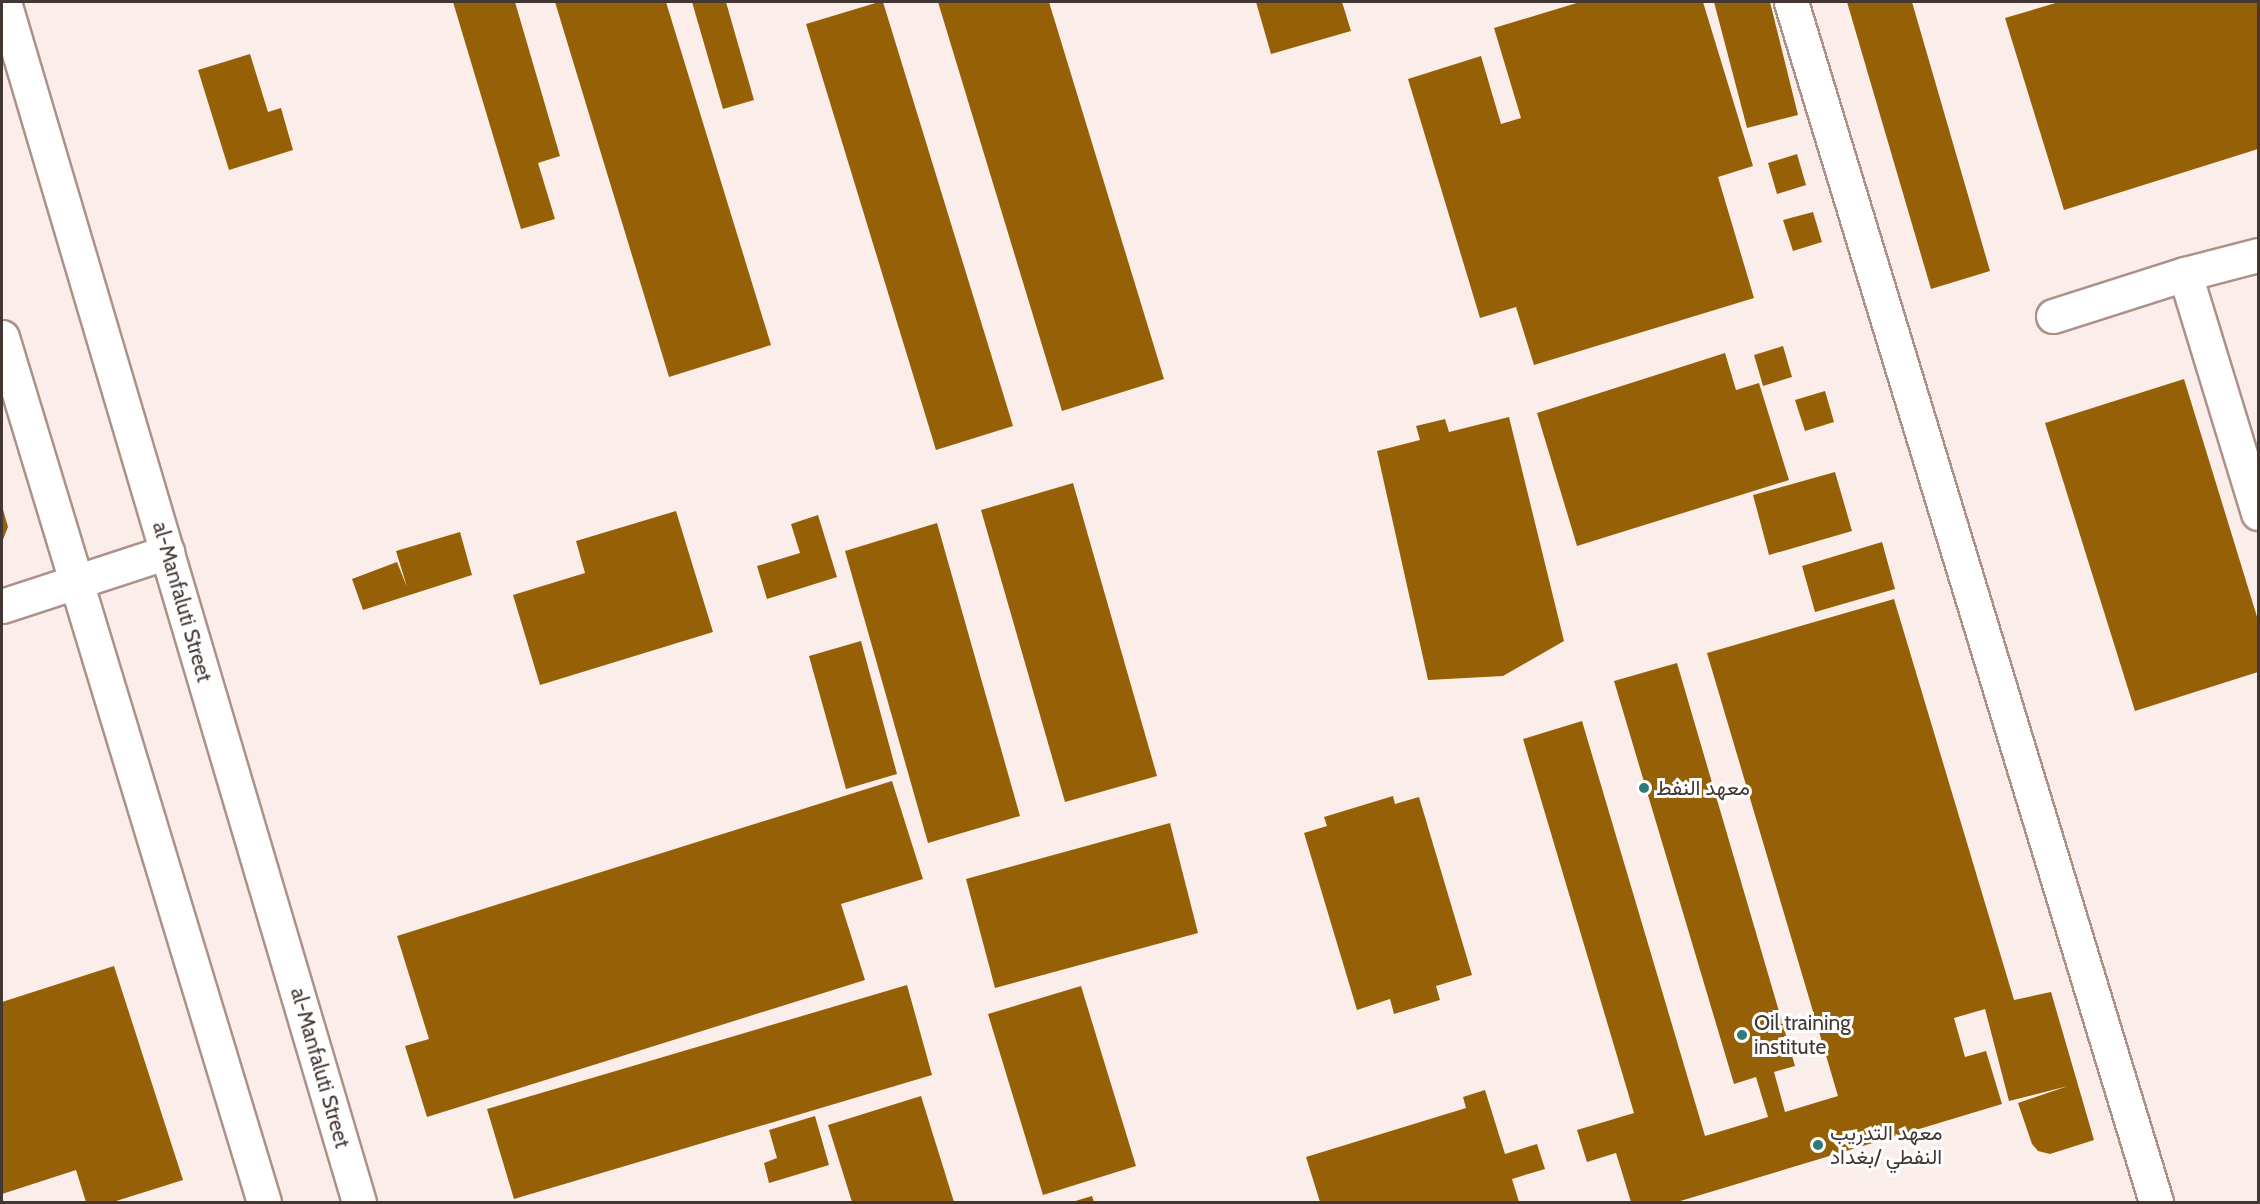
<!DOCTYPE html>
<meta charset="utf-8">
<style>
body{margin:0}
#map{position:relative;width:2260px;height:1204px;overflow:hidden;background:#fbeeea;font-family:Cabin,Vazirmatn,sans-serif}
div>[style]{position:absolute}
.building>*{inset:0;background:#966007}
.roads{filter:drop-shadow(2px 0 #ad9188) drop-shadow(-2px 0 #ad9188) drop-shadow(0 2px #ad9188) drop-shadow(0 -2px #ad9188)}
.minor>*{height:33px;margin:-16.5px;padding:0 16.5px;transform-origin:16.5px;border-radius:16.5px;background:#fff}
.dots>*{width:16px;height:16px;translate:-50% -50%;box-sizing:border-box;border:3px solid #fff;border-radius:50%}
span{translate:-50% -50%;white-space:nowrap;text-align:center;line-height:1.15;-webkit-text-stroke:6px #fff;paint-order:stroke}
.street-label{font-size:21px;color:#433733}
.poi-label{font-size:21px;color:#433733}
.left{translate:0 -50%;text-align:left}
.frame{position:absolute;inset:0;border:3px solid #433733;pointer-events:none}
</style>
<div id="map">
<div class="building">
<i style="clip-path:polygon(453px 2px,515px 2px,560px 156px,538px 163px,555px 219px,521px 229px)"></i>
<i style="clip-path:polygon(555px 2px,666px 2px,771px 345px,669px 377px)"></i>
<i style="clip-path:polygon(692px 2px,726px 2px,754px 100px,723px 109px)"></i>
<i style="clip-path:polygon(879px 2px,883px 2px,1013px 426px,936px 450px,806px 24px)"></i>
<i style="clip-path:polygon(938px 2px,1049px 2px,1164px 379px,1062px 411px)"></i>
<i style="clip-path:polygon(1256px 2px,1342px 2px,1351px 31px,1271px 54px)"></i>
<i style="clip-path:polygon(1580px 2px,1703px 2px,1753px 166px,1718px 177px,1754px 298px,1534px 365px,1516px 307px,1480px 318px,1408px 79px,1481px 56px,1501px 124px,1521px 118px,1494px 28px)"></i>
<i style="clip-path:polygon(1714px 2px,1770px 2px,1798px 115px,1747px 128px)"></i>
<i style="clip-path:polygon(1847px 2px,1912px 2px,1990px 271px,1931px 289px)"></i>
<i style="clip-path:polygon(2059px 2px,2258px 2px,2258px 149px,2064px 210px,2005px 18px)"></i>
<i style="clip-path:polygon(250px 54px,268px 112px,281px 108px,293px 150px,229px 170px,198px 70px)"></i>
<i style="clip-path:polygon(1797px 154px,1806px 185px,1777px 194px,1768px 163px)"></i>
<i style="clip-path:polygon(1813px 212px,1822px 242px,1793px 251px,1783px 220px)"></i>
<i style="clip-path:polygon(1783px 346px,1792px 377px,1763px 386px,1754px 355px)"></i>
<i style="clip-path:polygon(1725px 353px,1736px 390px,1759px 383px,1789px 480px,1577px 546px,1537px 413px)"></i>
<i style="clip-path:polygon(2184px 379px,2258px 620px,2258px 672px,2135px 711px,2045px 423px)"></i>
<i style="clip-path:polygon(1825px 391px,1834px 422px,1805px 431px,1795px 400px)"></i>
<i style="clip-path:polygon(1509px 417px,1564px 641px,1503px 676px,1428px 680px,1377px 451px,1420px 440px,1416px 426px,1445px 419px,1449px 432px)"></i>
<i style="clip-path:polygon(1835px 472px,1852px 531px,1769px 555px,1753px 495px)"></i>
<i style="clip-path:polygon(1073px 483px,1157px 776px,1065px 802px,981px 510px)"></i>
<i style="clip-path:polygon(2px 506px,8px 527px,2px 542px)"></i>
<i style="clip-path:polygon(676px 511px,713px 632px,540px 685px,513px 595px,585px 573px,576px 541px)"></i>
<i style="clip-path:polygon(818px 515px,837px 577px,767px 599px,757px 566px,800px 553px,791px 524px)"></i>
<i style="clip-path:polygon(937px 523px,1020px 816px,928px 843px,845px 551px)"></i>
<i style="clip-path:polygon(460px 532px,472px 575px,363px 610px,352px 579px,397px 562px,407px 587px,396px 551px)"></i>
<i style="clip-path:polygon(1882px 542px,1895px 589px,1815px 612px,1802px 566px)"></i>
<i style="clip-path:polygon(1894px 599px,2014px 1000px,2051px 992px,2094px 1140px,2050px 1154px,2038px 1151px,2032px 1144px,2018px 1103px,2068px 1086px,2009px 1101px,1985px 1009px,1954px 1018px,1965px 1057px,1986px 1051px,2002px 1104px,1677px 1202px,1631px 1202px,1616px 1153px,1587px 1162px,1577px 1130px,1634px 1113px,1523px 739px,1582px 721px,1705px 1136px,1768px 1117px,1756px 1077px,1734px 1084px,1614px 681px,1677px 663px,1795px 1066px,1774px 1072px,1785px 1112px,1838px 1096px,1707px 653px)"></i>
<i style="clip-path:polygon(861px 641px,897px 774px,846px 789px,809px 656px)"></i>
<i style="clip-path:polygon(892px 781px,923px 879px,841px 904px,865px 980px,427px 1117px,405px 1046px,429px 1039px,397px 936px)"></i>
<i style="clip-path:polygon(1393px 796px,1395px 804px,1419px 797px,1472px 975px,1436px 986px,1440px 1000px,1394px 1014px,1390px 999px,1357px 1010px,1304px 833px,1327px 826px,1324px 817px)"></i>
<i style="clip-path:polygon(1170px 823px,1198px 933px,995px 988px,966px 879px)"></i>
<i style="clip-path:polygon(114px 966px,183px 1180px,113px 1202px,86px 1202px,76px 1170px,2px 1194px,2px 1002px)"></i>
<i style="clip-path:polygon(907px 985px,932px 1075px,514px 1199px,487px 1109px)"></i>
<i style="clip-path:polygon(1081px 986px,1136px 1166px,1043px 1195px,988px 1014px)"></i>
<i style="clip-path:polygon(1485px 1090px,1505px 1154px,1537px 1144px,1545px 1169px,1512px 1179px,1519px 1202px,1320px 1202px,1306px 1157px,1466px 1108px,1463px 1097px)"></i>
<i style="clip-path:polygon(921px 1096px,954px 1202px,852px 1202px,828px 1125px)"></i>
<i style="clip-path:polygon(815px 1116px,829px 1165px,769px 1183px,764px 1163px,777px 1158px,769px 1130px)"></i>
<i style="clip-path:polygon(1092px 1196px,1094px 1202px,1072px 1202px)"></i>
</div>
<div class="roads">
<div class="minor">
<i style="left:4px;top:2px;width:1251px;rotate:73.52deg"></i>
<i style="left:1791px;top:2px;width:1254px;rotate:73.08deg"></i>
<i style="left:2185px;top:274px;width:250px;rotate:73deg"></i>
<i style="left:2053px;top:316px;width:139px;rotate:-17.7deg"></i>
<i style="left:2185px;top:274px;width:75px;rotate:-14.6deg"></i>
<i style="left:2px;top:337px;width:904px;rotate:73.15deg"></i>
<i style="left:2px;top:606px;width:174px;rotate:-18.1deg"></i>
</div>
</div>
<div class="dots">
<i style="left:1644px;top:788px;background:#307a79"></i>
<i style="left:1742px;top:1035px;background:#307a79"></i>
<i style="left:1818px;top:1145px;background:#307a79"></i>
</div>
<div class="street-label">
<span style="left:182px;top:602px;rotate:74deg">al-Manfaluti Street</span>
<span style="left:320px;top:1068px;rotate:74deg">al-Manfaluti Street</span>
</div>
<div class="poi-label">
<span class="left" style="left:1656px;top:788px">معهد النفط</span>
<span class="left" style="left:1754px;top:1035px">Oil training<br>institute</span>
<span class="left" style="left:1830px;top:1145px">معهد التدريب<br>النفطي /بغداد</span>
</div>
<div class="frame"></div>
</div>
